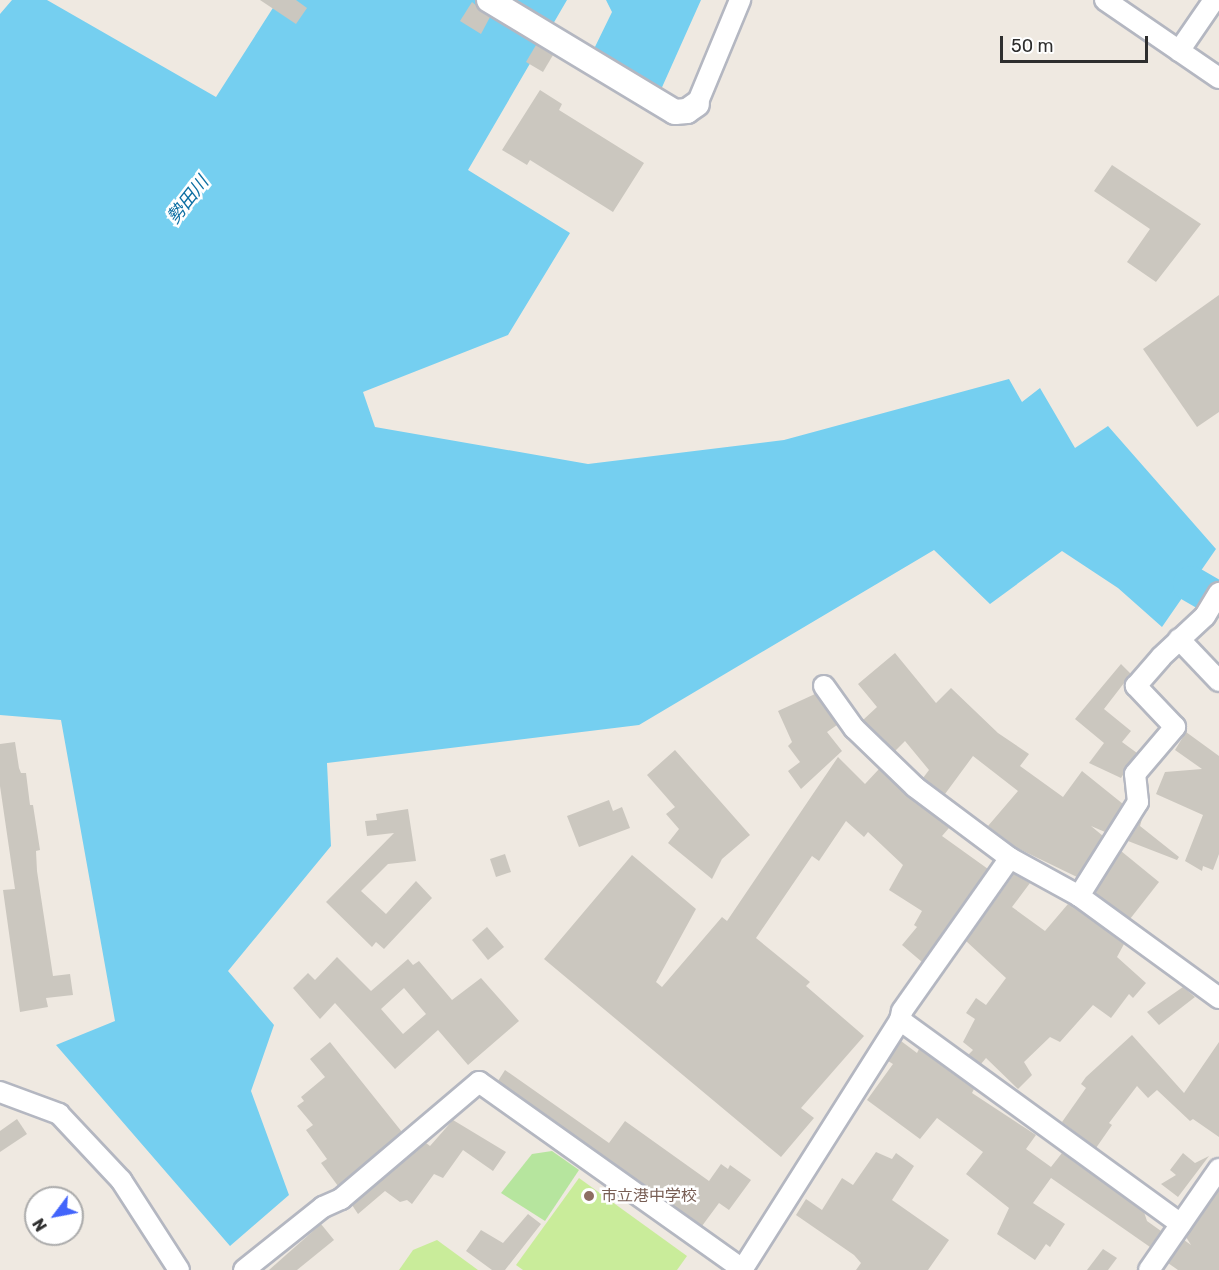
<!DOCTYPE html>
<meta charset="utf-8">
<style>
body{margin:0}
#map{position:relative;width:1219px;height:1270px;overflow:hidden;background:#efe9e1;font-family:Rubik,"Noto Sans JP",sans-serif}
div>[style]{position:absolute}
.green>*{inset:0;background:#b6e59e}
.pitch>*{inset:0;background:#c9ec9a}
.water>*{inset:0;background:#75cff0}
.river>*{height:36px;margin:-18px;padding:0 18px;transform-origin:18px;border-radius:18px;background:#75cff0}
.building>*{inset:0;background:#cbc7bf}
.roads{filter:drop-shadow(2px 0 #b4b7c1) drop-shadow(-2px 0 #b4b7c1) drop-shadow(0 2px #b4b7c1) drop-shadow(0 -2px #b4b7c1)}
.minor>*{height:20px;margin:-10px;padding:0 10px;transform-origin:10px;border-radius:10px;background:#fff}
.tertiary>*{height:24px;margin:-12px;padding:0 12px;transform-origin:12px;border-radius:12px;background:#fff}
.dots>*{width:16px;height:16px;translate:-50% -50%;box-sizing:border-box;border:3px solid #fff;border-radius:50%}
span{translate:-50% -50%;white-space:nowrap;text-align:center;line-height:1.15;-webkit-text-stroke:5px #fff;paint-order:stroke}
.education-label{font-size:16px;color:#785e54}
.left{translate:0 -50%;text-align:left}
.water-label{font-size:18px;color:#0d6fa3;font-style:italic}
.north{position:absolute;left:24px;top:1186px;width:60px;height:60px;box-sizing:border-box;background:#fff;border:2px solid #ababab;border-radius:50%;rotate:238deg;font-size:16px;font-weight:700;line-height:24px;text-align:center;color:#2e2e2e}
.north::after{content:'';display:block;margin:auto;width:21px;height:27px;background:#4264fb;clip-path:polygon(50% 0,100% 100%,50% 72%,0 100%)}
.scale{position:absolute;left:1000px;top:36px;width:148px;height:27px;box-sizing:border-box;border:3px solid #2e2e2e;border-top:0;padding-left:8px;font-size:18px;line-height:21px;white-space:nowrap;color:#2e2e2e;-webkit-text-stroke:4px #fff;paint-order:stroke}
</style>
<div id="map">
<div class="green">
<i style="clip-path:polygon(552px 1151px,579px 1170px,545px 1221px,501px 1193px,532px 1154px)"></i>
</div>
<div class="pitch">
<i style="clip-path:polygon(579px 1178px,687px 1256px,677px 1270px,523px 1270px,516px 1265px)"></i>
<i style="clip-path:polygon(437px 1240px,478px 1270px,399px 1270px,413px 1250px)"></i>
</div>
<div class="water">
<i style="clip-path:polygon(12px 0,47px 0,216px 97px,278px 0,567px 0,468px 170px,570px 233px,508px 335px,363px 392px,375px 427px,588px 464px,784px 440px,1009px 379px,1022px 402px,1040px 388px,1075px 448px,1108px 426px,1216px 549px,1162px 627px,1118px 588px,1062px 551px,990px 604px,934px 550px,639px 725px,327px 763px,331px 846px,228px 971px,274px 1025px,251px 1091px,289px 1195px,230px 1246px,56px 1045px,115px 1021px,61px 720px,0 715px,0 14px)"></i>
<i style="clip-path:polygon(606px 0,701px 0,659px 94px,592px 53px,612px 12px)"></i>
</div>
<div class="river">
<i style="left:1191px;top:584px;width:32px;rotate:30deg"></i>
</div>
<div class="building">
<i style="clip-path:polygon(260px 0,296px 0,307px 8px,296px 24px)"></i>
<i style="clip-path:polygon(472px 2px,490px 17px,481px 34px,460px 21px)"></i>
<i style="clip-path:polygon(536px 45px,553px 55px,543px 72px,526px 62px)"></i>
<i style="clip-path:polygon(540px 90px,562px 104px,559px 110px,644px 163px,613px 212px,530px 160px,527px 165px,502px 150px)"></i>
<i style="clip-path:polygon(1112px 165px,1201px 224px,1156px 282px,1127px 262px,1150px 229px,1094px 191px)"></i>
<i style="clip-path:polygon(1219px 295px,1219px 412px,1197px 427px,1143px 349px)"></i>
<i style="clip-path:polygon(895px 653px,936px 703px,951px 688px,998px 733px,1029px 754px,1020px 766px,1063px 797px,1082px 771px,1123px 804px,1105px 832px,1091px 826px,1103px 836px,1077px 877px,1017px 848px,988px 826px,1018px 791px,973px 756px,945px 794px,923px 778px,929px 770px,905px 741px,895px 751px,863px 720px,877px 707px,858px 684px)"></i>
<i style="clip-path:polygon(1121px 664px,1131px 674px,1104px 709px,1131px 731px,1122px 742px,1137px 753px,1121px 778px,1089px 763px,1104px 743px,1075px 719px)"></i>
<i style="clip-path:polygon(815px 694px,837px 725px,827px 732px,842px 751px,801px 789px,788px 771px,800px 762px,788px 746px,792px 742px,778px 711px)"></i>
<i style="clip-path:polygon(1186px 732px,1219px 756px,1219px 854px,1213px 870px,1203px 866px,1202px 871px,1185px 861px,1203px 815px,1156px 794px,1165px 772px,1202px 769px,1175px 750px)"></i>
<i style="clip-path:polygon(15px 742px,19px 768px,21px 773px,26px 773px,30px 805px,33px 805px,40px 850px,36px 851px,37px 871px,53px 976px,70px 974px,73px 995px,46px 998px,48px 1007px,20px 1012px,3px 890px,15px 889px,0 786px,0 744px)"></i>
<i style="clip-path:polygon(675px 750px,750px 835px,722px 859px,712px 879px,668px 843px,679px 829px,666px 814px,675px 807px,647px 775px)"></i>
<i style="clip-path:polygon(838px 757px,865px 784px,879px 769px,949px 828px,942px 836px,988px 869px,922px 962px,902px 945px,917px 927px,914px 925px,922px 911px,889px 890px,903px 865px,868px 832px,864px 837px,846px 821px,819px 861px,812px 856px,756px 938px,810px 982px,806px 986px,864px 1036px,801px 1108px,814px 1118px,781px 1157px,544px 959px,632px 855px,696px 909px,656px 982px,662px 987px,722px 917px,727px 921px)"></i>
<i style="clip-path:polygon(609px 800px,613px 811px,622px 807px,630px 828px,579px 847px,567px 816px)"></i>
<i style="clip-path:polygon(408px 809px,416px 861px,388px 864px,361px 891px,386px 914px,416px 881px,432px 898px,384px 949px,376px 942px,372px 947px,326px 902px,394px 833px,367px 836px,365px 821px,377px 820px,376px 814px)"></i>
<i style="clip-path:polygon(1142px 819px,1140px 826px,1179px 857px,1177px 860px,1128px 841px)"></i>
<i style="clip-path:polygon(1121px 851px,1159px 882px,1130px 919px,1095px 893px)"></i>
<i style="clip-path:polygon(505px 854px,511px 872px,496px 877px,490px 859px)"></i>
<i style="clip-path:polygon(1014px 874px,1030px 883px,1012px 907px,1045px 931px,1068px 904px,1073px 906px,1124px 944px,1117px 957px,1146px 983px,1133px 998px,1129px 994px,1111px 1018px,1093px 1005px,1060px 1042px,1050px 1037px,1024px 1062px,1032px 1075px,1018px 1089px,986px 1058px,981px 1064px,968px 1055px,973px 1050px,963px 1042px,975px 1019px,966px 1013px,976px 998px,986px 1005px,1006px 978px,966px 941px)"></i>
<i style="clip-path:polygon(487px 927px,504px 947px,488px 960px,472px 940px)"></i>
<i style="clip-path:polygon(evenodd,337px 957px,371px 991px,408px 959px,413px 965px,419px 961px,452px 1000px,481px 978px,519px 1021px,468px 1065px,438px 1030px,395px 1069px,335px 1003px,320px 1019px,293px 988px,308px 973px,315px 980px,337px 957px,404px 988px,426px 1014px,403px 1034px,381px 1009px,404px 988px)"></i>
<i style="clip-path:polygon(1183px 987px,1195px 997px,1159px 1025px,1147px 1012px)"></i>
<i style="clip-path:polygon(1132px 1035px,1184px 1093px,1219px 1042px,1219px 1137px,1193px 1119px,1190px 1121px,1157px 1090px,1148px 1098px,1137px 1086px,1109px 1123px,1112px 1125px,1096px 1148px,1062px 1122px,1086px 1088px,1081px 1084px,1086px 1077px)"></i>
<i style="clip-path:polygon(901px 1041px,917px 1053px,919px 1049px,974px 1089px,972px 1093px,1036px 1135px,1026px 1149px,1051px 1167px,1062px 1153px,1144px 1212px,1147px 1221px,1161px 1231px,1150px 1247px,1051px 1178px,1033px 1203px,1065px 1224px,1050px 1247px,1046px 1244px,1035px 1260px,997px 1234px,1009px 1208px,966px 1174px,983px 1152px,937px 1118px,920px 1139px,867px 1100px,893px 1064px,888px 1061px)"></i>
<i style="clip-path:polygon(330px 1042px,402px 1132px,338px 1186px,321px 1163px,327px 1159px,306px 1130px,313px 1125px,297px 1106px,304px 1101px,301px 1097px,325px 1077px,310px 1059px)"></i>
<i style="clip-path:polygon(505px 1070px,609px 1143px,625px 1121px,709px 1181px,721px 1164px,728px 1169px,730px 1165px,751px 1180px,729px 1210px,719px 1203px,702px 1226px,498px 1081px)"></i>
<i style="clip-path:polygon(17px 1119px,27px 1134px,0 1152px,0 1131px)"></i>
<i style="clip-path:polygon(453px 1120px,506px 1152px,493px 1171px,463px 1150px,443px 1178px,434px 1174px,412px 1204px,407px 1200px,400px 1202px,385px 1191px,358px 1214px,352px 1205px,426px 1143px,430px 1146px)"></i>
<i style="clip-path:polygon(876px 1152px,892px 1159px,896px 1153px,914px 1166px,892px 1200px,949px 1240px,928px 1270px,856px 1270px,861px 1263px,854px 1255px,796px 1215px,806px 1199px,822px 1210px,842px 1178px,853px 1185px)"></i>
<i style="clip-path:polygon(1183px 1153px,1195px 1163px,1209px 1156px,1178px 1197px,1161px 1184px,1176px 1175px,1170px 1170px)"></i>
<i style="clip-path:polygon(1219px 1190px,1219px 1270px,1178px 1270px,1168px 1263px,1184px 1240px,1191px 1245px,1186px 1237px)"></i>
<i style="clip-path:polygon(528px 1214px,541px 1224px,505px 1270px,492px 1270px,466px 1251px,481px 1230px,503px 1243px)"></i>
<i style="clip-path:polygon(321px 1224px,334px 1240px,297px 1270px,269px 1270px)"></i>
<i style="clip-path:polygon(1103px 1249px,1117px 1258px,1108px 1270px,1087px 1270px)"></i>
</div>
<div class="roads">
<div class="minor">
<i style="left:1105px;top:0;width:138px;rotate:34.4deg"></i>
<i style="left:1179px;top:51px;width:62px;rotate:-55.5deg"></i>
<i style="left:697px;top:104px;width:113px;rotate:-67.5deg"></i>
<i style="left:1179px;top:639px;width:58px;rotate:46.4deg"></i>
<i style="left:824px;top:686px;width:52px;rotate:54.5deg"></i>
<i style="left:854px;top:728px;width:85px;rotate:44deg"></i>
<i style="left:915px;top:787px;width:119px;rotate:36.8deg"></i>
<i style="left:1010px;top:858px;width:79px;rotate:28.8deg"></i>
<i style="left:1079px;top:896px;width:173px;rotate:36.1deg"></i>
<i style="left:1079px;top:896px;width:111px;rotate:-57.9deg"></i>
<i style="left:1138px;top:802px;width:28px;rotate:-96deg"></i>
<i style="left:1135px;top:774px;width:62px;rotate:-49.6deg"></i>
<i style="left:1175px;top:727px;width:57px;rotate:-133.6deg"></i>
<i style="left:1136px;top:686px;width:38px;rotate:-49deg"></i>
<i style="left:1161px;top:657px;width:60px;rotate:-43deg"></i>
<i style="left:1205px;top:616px;width:27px;rotate:-59deg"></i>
<i style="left:900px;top:1020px;width:347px;rotate:36deg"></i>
<i style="left:0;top:1092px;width:63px;rotate:20.4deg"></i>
<i style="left:59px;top:1114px;width:91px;rotate:46.8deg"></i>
<i style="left:121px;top:1180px;width:107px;rotate:57.2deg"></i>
<i style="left:244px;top:1270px;width:101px;rotate:-38.6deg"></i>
<i style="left:323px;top:1207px;width:20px;rotate:-24deg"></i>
<i style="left:341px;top:1199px;width:181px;rotate:-40.3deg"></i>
<i style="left:479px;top:1082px;width:323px;rotate:35.4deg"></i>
<i style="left:742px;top:1270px;width:296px;rotate:-57.7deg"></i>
<i style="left:900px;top:1020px;width:9px;rotate:-77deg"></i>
<i style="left:902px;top:1011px;width:187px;rotate:-54.8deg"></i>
<i style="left:1149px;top:1270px;width:123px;rotate:-55.3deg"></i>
</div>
<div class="tertiary">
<i style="left:489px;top:0;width:217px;rotate:31.1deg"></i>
<i style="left:675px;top:112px;width:12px;rotate:-5deg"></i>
<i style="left:687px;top:111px;width:12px;rotate:-35deg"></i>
</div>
</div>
<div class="dots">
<i style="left:589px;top:1196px;background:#8d6e63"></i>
</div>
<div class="education-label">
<span class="left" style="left:601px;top:1196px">市立港中学校</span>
</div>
<div class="water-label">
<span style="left:188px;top:200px;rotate:-52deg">勢田川</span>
</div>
<div class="north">N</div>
<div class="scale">50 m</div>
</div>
